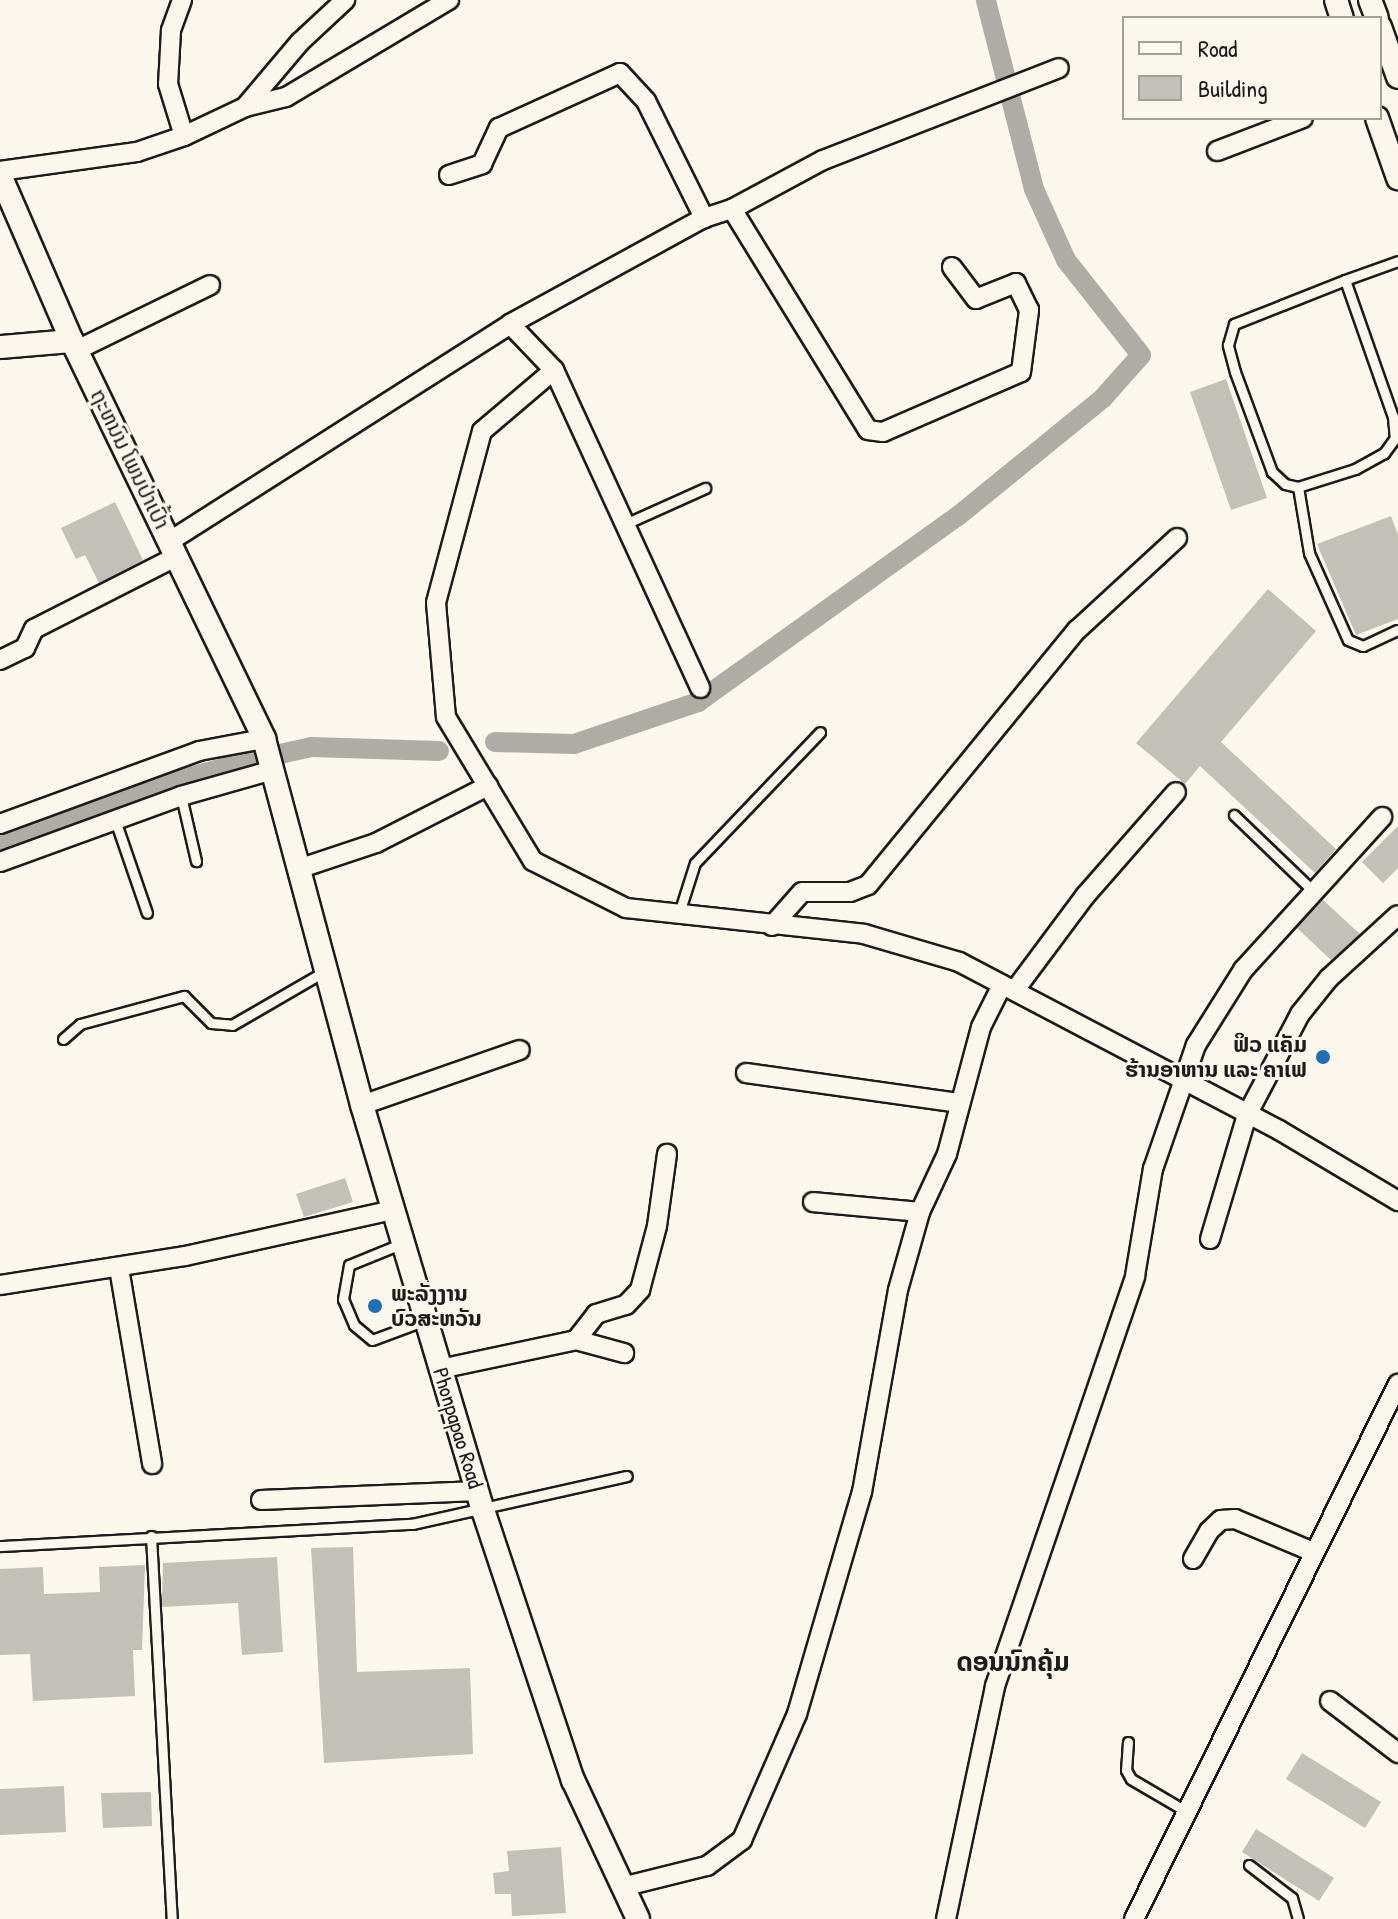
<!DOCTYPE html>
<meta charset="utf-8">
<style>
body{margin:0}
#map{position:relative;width:1398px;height:1919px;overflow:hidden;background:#fbf7ec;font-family:"Patrick Hand","Noto Sans Lao",sans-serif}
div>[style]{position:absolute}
.canal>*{height:20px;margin:-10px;padding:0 10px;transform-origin:10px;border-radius:10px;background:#afaca5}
.building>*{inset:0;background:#c3c0b8}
.roads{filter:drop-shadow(2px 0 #1c1c1c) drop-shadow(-2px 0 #1c1c1c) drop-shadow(0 2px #1c1c1c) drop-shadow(0 -2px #1c1c1c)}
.service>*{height:9px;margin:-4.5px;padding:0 4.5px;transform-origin:4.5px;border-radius:4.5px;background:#fbf7ec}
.minor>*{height:18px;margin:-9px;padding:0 9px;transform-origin:9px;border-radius:9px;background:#fbf7ec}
.tertiary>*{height:22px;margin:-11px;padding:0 11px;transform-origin:11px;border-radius:11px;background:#fbf7ec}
.dots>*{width:22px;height:22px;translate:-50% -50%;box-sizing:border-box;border:4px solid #fbf7ec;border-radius:50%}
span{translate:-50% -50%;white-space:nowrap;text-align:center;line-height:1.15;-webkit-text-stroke:6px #fbf7ec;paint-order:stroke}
.street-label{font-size:22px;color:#1c1c1c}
.poi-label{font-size:22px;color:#1c1c1c;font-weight:700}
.right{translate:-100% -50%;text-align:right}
.left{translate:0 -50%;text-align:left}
.quarter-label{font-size:26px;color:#1c1c1c;font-weight:700}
.legend{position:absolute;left:1122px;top:16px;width:260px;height:104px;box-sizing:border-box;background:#fbf7ec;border:2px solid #a29f99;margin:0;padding:10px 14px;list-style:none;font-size:24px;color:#1c1c1c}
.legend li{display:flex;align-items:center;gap:16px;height:40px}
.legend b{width:40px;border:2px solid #a29f99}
</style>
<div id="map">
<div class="canal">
<i style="left:495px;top:742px;width:79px;rotate:1.5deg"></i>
<i style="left:574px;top:744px;width:131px;rotate:-18.7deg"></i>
<i style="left:698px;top:702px;width:320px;rotate:-35.6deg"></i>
<i style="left:958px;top:516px;width:187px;rotate:-39.1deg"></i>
<i style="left:1103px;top:398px;width:57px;rotate:-48.5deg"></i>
<i style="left:1141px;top:355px;width:121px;rotate:-128.3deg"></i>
<i style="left:1066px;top:260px;width:78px;rotate:-114.3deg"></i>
<i style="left:1034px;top:189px;width:195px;rotate:-104.3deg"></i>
<i style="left:0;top:846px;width:164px;rotate:-21.1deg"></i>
<i style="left:153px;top:787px;width:99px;rotate:-15.2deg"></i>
<i style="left:249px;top:761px;width:64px;rotate:-12.7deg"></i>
<i style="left:311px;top:747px;width:128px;rotate:1.8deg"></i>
</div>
<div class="building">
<i style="clip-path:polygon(1226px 379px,1267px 498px,1231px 510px,1190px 392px)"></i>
<i style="clip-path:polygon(115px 502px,143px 560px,99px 583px,85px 555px,76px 559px,61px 528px)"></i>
<i style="clip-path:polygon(1391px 516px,1398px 535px,1398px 619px,1356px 635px,1317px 544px)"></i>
<i style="clip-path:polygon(1268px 589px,1316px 631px,1221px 742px,1336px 849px,1315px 873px,1200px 766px,1185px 784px,1136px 743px)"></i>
<i style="clip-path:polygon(1398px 826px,1398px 868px,1383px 883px,1362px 862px)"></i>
<i style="clip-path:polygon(1323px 900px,1360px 934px,1331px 960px,1297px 928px)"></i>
<i style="clip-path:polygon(345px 1178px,353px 1202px,304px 1217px,296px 1194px)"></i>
<i style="clip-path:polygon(353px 1547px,357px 1672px,470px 1668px,473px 1754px,324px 1763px,311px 1548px)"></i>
<i style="clip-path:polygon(277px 1557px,283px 1652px,242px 1655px,238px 1603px,162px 1607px,163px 1563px)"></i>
<i style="clip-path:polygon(145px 1565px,142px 1650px,133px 1650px,135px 1696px,33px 1701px,30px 1654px,0 1655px,0 1569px,43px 1567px,44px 1594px,100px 1592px,99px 1567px)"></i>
<i style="clip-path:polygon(1302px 1753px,1381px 1802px,1365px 1828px,1286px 1779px)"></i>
<i style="clip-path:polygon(64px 1786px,66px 1832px,0 1835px,0 1789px)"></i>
<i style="clip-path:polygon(151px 1792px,152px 1826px,103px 1828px,101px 1793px)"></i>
<i style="clip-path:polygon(1256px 1829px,1334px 1878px,1319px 1901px,1242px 1852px)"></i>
<i style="clip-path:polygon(561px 1847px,566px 1913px,512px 1916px,511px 1894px,495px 1894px,493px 1873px,509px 1871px,507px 1851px)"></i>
</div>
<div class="roads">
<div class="service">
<i style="left:1345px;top:280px;width:145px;rotate:70.7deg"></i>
<i style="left:1393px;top:417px;width:21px;rotate:85deg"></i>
<i style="left:1395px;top:438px;width:19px;rotate:126deg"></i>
<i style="left:1384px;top:453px;width:33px;rotate:151deg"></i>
<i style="left:1355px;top:469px;width:60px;rotate:162.5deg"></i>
<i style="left:1298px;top:487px;width:13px;rotate:-167deg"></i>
<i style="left:1285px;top:484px;width:18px;rotate:-137deg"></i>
<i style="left:1272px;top:472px;width:107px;rotate:-110.3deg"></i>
<i style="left:1235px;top:372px;width:28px;rotate:-105deg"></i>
<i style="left:1228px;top:345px;width:22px;rotate:-74deg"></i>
<i style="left:1234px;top:324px;width:52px;rotate:-21.6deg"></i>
<i style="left:1282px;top:305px;width:68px;rotate:-21.6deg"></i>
<i style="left:1345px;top:280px;width:56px;rotate:-19.7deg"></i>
<i style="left:1298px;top:487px;width:67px;rotate:80.5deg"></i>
<i style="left:1309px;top:553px;width:95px;rotate:65.9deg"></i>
<i style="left:1348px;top:640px;width:16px;rotate:22deg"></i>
<i style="left:1363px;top:646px;width:38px;rotate:-25deg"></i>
<i style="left:625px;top:524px;width:88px;rotate:-24.2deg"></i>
<i style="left:181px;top:796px;width:67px;rotate:77deg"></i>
<i style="left:1234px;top:815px;width:111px;rotate:43.9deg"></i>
<i style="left:115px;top:820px;width:98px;rotate:71deg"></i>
<i style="left:679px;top:913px;width:52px;rotate:-72.3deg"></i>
<i style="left:695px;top:863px;width:181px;rotate:-46.3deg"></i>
<i style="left:63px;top:1039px;width:23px;rotate:-41deg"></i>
<i style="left:80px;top:1024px;width:108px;rotate:-15.1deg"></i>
<i style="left:184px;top:996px;width:38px;rotate:45deg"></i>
<i style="left:211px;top:1023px;width:21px;rotate:5deg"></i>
<i style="left:232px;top:1025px;width:108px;rotate:-30.1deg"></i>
<i style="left:403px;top:1243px;width:58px;rotate:157.8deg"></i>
<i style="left:349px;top:1265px;width:35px;rotate:100deg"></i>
<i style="left:343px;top:1299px;width:28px;rotate:67deg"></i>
<i style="left:354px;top:1325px;width:23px;rotate:40deg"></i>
<i style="left:372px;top:1340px;width:58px;rotate:-20.3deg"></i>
<i style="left:151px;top:1536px;width:384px;rotate:86.9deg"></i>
<i style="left:0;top:1546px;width:413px;rotate:-3.1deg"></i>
<i style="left:412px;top:1524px;width:220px;rotate:-12.6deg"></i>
<i style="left:1128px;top:1742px;width:28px;rotate:94deg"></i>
<i style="left:1126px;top:1770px;width:10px;rotate:61deg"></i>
<i style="left:1131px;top:1779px;width:67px;rotate:30.4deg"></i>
<i style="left:1249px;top:1865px;width:54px;rotate:37.5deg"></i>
<i style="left:1292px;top:1898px;width:22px;rotate:74deg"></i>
</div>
<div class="minor">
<i style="left:182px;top:0;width:33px;rotate:110deg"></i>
<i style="left:171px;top:31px;width:53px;rotate:93.2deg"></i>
<i style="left:168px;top:84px;width:54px;rotate:72.9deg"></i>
<i style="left:245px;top:107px;width:85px;rotate:-49.8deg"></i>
<i style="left:300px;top:42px;width:62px;rotate:-43deg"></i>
<i style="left:1217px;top:151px;width:92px;rotate:-21deg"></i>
<i style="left:0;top:171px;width:138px;rotate:-7.9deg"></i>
<i style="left:137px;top:152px;width:50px;rotate:-18.8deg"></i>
<i style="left:184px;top:136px;width:68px;rotate:-25.4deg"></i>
<i style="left:245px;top:107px;width:42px;rotate:-13.7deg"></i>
<i style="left:286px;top:97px;width:190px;rotate:-30.8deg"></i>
<i style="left:449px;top:175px;width:35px;rotate:-18deg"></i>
<i style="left:482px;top:164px;width:40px;rotate:-65deg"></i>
<i style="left:499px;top:128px;width:133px;rotate:-24.4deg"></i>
<i style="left:620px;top:73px;width:38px;rotate:47deg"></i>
<i style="left:646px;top:101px;width:131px;rotate:63.6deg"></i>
<i style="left:732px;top:209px;width:259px;rotate:58.4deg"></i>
<i style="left:868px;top:430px;width:15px;rotate:8deg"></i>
<i style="left:883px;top:432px;width:150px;rotate:-23.5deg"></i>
<i style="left:1021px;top:372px;width:63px;rotate:-82.6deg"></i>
<i style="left:1029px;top:310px;width:30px;rotate:-116deg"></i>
<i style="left:1016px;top:283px;width:43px;rotate:158.2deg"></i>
<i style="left:976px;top:299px;width:40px;rotate:-127deg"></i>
<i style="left:510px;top:324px;width:64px;rotate:46.3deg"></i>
<i style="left:554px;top:370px;width:94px;rotate:139.7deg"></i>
<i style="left:482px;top:431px;width:178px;rotate:105deg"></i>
<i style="left:436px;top:603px;width:114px;rotate:85deg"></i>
<i style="left:446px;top:717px;width:168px;rotate:58.9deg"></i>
<i style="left:533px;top:861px;width:104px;rotate:26.8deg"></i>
<i style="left:626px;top:908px;width:239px;rotate:6.2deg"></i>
<i style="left:864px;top:934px;width:99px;rotate:16.4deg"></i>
<i style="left:959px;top:962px;width:361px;rotate:27.7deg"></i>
<i style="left:1279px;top:1130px;width:139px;rotate:30.8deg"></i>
<i style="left:77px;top:350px;width:148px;rotate:-26deg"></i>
<i style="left:554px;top:370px;width:350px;rotate:65.3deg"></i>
<i style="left:170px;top:541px;width:403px;rotate:-32.5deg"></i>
<i style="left:510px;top:324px;width:221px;rotate:-28.7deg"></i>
<i style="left:704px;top:218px;width:29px;rotate:-18deg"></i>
<i style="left:732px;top:209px;width:103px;rotate:-28.3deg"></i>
<i style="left:823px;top:160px;width:253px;rotate:-21.3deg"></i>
<i style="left:0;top:660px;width:28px;rotate:-26deg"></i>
<i style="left:25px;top:648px;width:21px;rotate:-65deg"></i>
<i style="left:34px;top:629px;width:161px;rotate:-27deg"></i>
<i style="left:0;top:824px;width:212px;rotate:-20.1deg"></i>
<i style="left:199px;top:751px;width:66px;rotate:-10.5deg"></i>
<i style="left:0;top:862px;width:193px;rotate:-20deg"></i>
<i style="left:181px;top:796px;width:96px;rotate:-15.8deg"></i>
<i style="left:301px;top:868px;width:79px;rotate:-18.4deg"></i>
<i style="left:376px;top:843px;width:126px;rotate:-27deg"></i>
<i style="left:772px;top:926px;width:45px;rotate:-48.6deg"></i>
<i style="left:802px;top:892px;width:48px"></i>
<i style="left:850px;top:892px;width:19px;rotate:-21deg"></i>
<i style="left:868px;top:885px;width:330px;rotate:-50.7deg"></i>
<i style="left:1077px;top:630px;width:136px;rotate:-42.6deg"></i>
<i style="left:1015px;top:990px;width:117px;rotate:-53.3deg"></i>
<i style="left:1085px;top:896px;width:138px;rotate:-48.8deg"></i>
<i style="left:746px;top:1073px;width:216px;rotate:8deg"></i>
<i style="left:362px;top:1105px;width:167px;rotate:-19.2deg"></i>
<i style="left:813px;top:1202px;width:107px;rotate:5.3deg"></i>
<i style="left:1210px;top:1239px;width:129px;rotate:-73.4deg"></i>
<i style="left:1247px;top:1115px;width:114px;rotate:-62.3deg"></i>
<i style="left:1300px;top:1014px;width:46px;rotate:-51.1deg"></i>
<i style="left:1329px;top:978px;width:93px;rotate:-42.4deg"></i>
<i style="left:119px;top:1268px;width:199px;rotate:80.4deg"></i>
<i style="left:0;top:1285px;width:187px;rotate:-8.9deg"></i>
<i style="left:185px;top:1256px;width:213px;rotate:-12.5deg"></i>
<i style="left:576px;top:1340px;width:33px;rotate:-52deg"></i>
<i style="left:596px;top:1314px;width:31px;rotate:-17deg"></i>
<i style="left:626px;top:1305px;width:21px;rotate:-47deg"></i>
<i style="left:640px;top:1290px;width:66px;rotate:-75.1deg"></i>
<i style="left:657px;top:1226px;width:73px;rotate:-82.1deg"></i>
<i style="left:440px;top:1369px;width:139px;rotate:-12deg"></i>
<i style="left:576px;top:1340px;width:50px;rotate:15.2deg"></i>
<i style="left:261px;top:1500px;width:217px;rotate:-2.4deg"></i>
<i style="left:1193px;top:1559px;width:32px;rotate:-60deg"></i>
<i style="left:1209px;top:1531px;width:16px;rotate:-43deg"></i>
<i style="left:1221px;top:1520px;width:14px;rotate:-4deg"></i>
<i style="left:1235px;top:1519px;width:85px;rotate:22.9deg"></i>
<i style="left:1330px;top:1701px;width:86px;rotate:37.4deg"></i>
<i style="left:622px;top:1887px;width:88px;rotate:-13.9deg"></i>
<i style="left:707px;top:1866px;width:44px;rotate:-36.6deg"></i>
<i style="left:742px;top:1840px;width:137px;rotate:-66.4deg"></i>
<i style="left:797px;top:1714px;width:231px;rotate:-73.7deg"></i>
<i style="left:862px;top:1492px;width:205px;rotate:-79.9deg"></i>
<i style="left:898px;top:1290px;width:81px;rotate:-74.2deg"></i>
<i style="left:920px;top:1212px;width:64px;rotate:-65deg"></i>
<i style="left:947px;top:1154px;width:131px;rotate:-75deg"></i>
<i style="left:981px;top:1027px;width:47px;rotate:-63.4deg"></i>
<i style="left:946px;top:1919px;width:238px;rotate:-78.1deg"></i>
<i style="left:995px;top:1686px;width:433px;rotate:-71.1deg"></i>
<i style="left:1135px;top:1276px;width:109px;rotate:-80.5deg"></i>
<i style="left:1153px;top:1169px;width:131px;rotate:-70.9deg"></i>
<i style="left:1196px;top:1045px;width:89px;rotate:-57.9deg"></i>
<i style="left:1243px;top:970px;width:207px;rotate:-47.7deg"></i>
<i style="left:1134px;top:1919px;width:597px;rotate:-63.74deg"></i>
</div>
<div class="tertiary">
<i style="left:1336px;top:0;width:19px;rotate:72deg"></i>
<i style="left:1370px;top:0;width:19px;rotate:69deg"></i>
<i style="left:1380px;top:27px;width:53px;rotate:70.2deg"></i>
<i style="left:1377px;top:118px;width:64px;rotate:70.7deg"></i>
<i style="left:0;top:175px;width:181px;rotate:66.6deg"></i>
<i style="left:72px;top:341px;width:442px;rotate:64.2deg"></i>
<i style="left:264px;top:739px;width:379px;rotate:75deg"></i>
<i style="left:362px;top:1105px;width:423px;rotate:73.4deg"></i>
<i style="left:483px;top:1510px;width:285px;rotate:71.6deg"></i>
<i style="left:573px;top:1780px;width:153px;rotate:64.9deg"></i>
<i style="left:0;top:347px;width:72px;rotate:-4.8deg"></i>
</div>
</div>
<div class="dots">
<i style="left:1323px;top:1057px;background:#1f6fb2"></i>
<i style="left:375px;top:1306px;background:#1f6fb2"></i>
</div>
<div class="street-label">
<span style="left:130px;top:459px;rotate:64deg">ຖະຫນົນ ໂພນປ່າເປົ້າ</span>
<span style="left:458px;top:1428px;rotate:73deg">Phonpapao Road</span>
</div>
<div class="poi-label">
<span class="right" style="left:1307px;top:1057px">ຟິວ ແຄັມ<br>ຮ້ານອາຫານ ແລະ ຄາເຟ</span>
<span class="left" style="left:391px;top:1306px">ພະລັງງານ<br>ບົວສະຫວັນ</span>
</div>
<div class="quarter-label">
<span style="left:1013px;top:1662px">ດອນນົກຄຸ້ມ</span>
</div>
<ul class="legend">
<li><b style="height:10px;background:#fbf7ec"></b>Road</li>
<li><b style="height:22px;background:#c3c0b8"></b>Building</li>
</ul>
</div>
